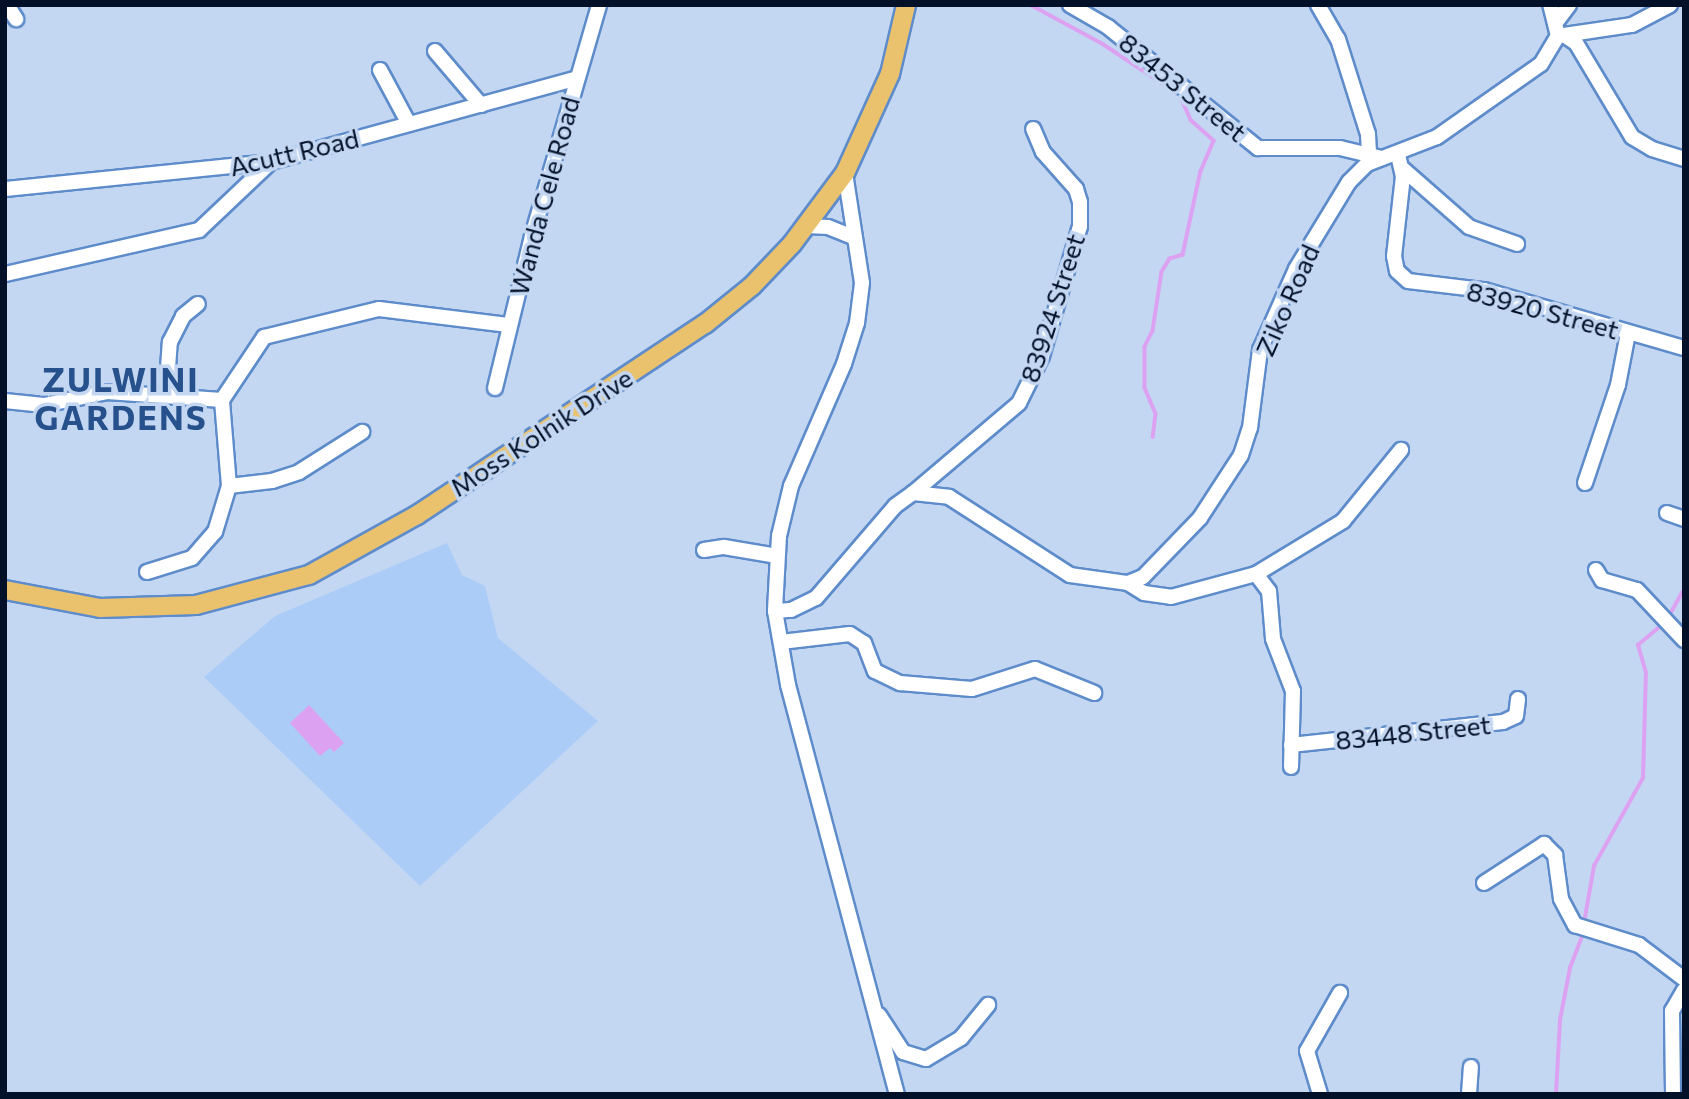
<!DOCTYPE html>
<style>
body{margin:0}
#map{position:relative;width:1689px;height:1099px;overflow:hidden;background:#c3d7f2;font-family:Commissioner,sans-serif}
div>[style]{position:absolute}
.built>*{inset:0;background:#acccf8}
.water>*{inset:0;background:#dca2f1}
.stream>*{height:3.5px;margin:-1.75px;padding:0 1.75px;transform-origin:1.75px;border-radius:1.75px;background:#dca2f1}
.roads{filter:drop-shadow(2px 0 #5e8ccb) drop-shadow(-2px 0 #5e8ccb) drop-shadow(0 2px #5e8ccb) drop-shadow(0 -2px #5e8ccb)}
.minor>*{height:14px;margin:-7px;padding:0 7px;transform-origin:7px;border-radius:7px;background:#fff}
.major>*{height:18px;margin:-9px;padding:0 9px;transform-origin:9px;border-radius:9px;background:#eac26e}
span{translate:-50% -50%;white-space:nowrap;text-align:center;line-height:1.15;-webkit-text-stroke:7px #c3d7f2;paint-order:stroke}
.street-label{font-size:26px;color:#021028}
.district-label{font-size:33px;color:#26518c;font-weight:700;letter-spacing:2px}
.frame{position:absolute;inset:0;border:7px solid #021028;pointer-events:none}
</style>
<div id="map">
<div class="built">
<i style="clip-path:polygon(447px 543px,462px 575px,485px 586px,498px 638px,598px 721px,420px 886px,204px 677px,275px 616px)"></i>
</div>
<div class="water">
<i style="clip-path:polygon(309px 705px,344px 743px,334px 752px,330px 748px,320px 756px,290px 723px)"></i>
</div>
<div class="stream">
<i style="left:1031px;top:5px;width:82px;rotate:28.4deg"></i>
<i style="left:1103px;top:44px;width:92px;rotate:33.5deg"></i>
<i style="left:1180px;top:95px;width:27px;rotate:66deg"></i>
<i style="left:1191px;top:120px;width:31px;rotate:42deg"></i>
<i style="left:1214px;top:141px;width:33px;rotate:113deg"></i>
<i style="left:1201px;top:171px;width:86px;rotate:102.1deg"></i>
<i style="left:1183px;top:255px;width:14px;rotate:163deg"></i>
<i style="left:1170px;top:259px;width:15px;rotate:122deg"></i>
<i style="left:1162px;top:272px;width:60px;rotate:98.7deg"></i>
<i style="left:1153px;top:331px;width:18px;rotate:117deg"></i>
<i style="left:1145px;top:347px;width:41px;rotate:90deg"></i>
<i style="left:1145px;top:388px;width:28px;rotate:67deg"></i>
<i style="left:1156px;top:414px;width:23px;rotate:97deg"></i>
<i style="left:1668px;top:618px;width:29px;rotate:-61deg"></i>
<i style="left:1584px;top:923px;width:58px;rotate:-80deg"></i>
<i style="left:1594px;top:866px;width:101px;rotate:-60.9deg"></i>
<i style="left:1643px;top:778px;width:105px;rotate:-88.4deg"></i>
<i style="left:1646px;top:673px;width:29px;rotate:-106deg"></i>
<i style="left:1638px;top:645px;width:34px;rotate:-40deg"></i>
<i style="left:1556px;top:1094px;width:74px;rotate:-86.9deg"></i>
<i style="left:1560px;top:1020px;width:53px;rotate:-79.1deg"></i>
<i style="left:1570px;top:968px;width:33px;rotate:-69deg"></i>
</div>
<div class="roads">
<div class="minor">
<i style="left:7px;top:5px;width:17px;rotate:57deg"></i>
<i style="left:1070px;top:5px;width:44px;rotate:30.1deg"></i>
<i style="left:1108px;top:27px;width:193px;rotate:38.9deg"></i>
<i style="left:1258px;top:148px;width:82px"></i>
<i style="left:1340px;top:148px;width:43px;rotate:13.4deg"></i>
<i style="left:1318px;top:5px;width:39px;rotate:60deg"></i>
<i style="left:1338px;top:39px;width:100px;rotate:72.5deg"></i>
<i style="left:1368px;top:134px;width:20px;rotate:87deg"></i>
<i style="left:1557px;top:21px;width:20px;rotate:-53deg"></i>
<i style="left:1564px;top:35px;width:69px;rotate:-8.4deg"></i>
<i style="left:1632px;top:25px;width:43px;rotate:-27.8deg"></i>
<i style="left:1558px;top:36px;width:6px;rotate:-9deg"></i>
<i style="left:1564px;top:35px;width:14px;rotate:34deg"></i>
<i style="left:1576px;top:43px;width:109px;rotate:59.2deg"></i>
<i style="left:1632px;top:137px;width:23px;rotate:31deg"></i>
<i style="left:1652px;top:149px;width:34px;rotate:17deg"></i>
<i style="left:435px;top:51px;width:71px;rotate:49.6deg"></i>
<i style="left:380px;top:70px;width:61px;rotate:61.8deg"></i>
<i style="left:1398px;top:155px;width:22px;rotate:77deg"></i>
<i style="left:1403px;top:176px;width:81px;rotate:96.4deg"></i>
<i style="left:1394px;top:256px;width:15px;rotate:79deg"></i>
<i style="left:1397px;top:271px;width:15px;rotate:42deg"></i>
<i style="left:1408px;top:281px;width:77px;rotate:6.8deg"></i>
<i style="left:1484px;top:290px;width:208px;rotate:16.2deg"></i>
<i style="left:1403px;top:169px;width:88px;rotate:41.3deg"></i>
<i style="left:1469px;top:227px;width:51px;rotate:19.5deg"></i>
<i style="left:845px;top:173px;width:111px;rotate:81.2deg"></i>
<i style="left:862px;top:283px;width:40px;rotate:97.1deg"></i>
<i style="left:857px;top:323px;width:43px;rotate:107.6deg"></i>
<i style="left:844px;top:364px;width:133px;rotate:113.5deg"></i>
<i style="left:791px;top:486px;width:51px;rotate:103.5deg"></i>
<i style="left:779px;top:536px;width:75px;rotate:93.1deg"></i>
<i style="left:775px;top:611px;width:75px;rotate:80deg"></i>
<i style="left:788px;top:685px;width:423px;rotate:75.1deg"></i>
<i style="left:5px;top:189px;width:267px;rotate:-5.8deg"></i>
<i style="left:271px;top:162px;width:315px;rotate:-15.3deg"></i>
<i style="left:807px;top:226px;width:21px;rotate:3deg"></i>
<i style="left:828px;top:227px;width:29px;rotate:22deg"></i>
<i style="left:5px;top:274px;width:199px;rotate:-12.8deg"></i>
<i style="left:199px;top:230px;width:99px;rotate:-43.4deg"></i>
<i style="left:495px;top:388px;width:156px;rotate:-76.3deg"></i>
<i style="left:532px;top:236px;width:241px;rotate:-73.8deg"></i>
<i style="left:176px;top:397px;width:30px;rotate:-105deg"></i>
<i style="left:168px;top:368px;width:26px;rotate:-86deg"></i>
<i style="left:170px;top:342px;width:29px;rotate:-63deg"></i>
<i style="left:183px;top:316px;width:19px;rotate:-39deg"></i>
<i style="left:5px;top:401px;width:39px;rotate:6deg"></i>
<i style="left:44px;top:405px;width:64px;rotate:-11.7deg"></i>
<i style="left:107px;top:392px;width:115px;rotate:4deg"></i>
<i style="left:1585px;top:483px;width:103px;rotate:-71.4deg"></i>
<i style="left:1618px;top:385px;width:53px;rotate:-79.1deg"></i>
<i style="left:229px;top:486px;width:43px;rotate:-6.6deg"></i>
<i style="left:272px;top:481px;width:28px;rotate:-18deg"></i>
<i style="left:299px;top:472px;width:75px;rotate:-32.4deg"></i>
<i style="left:913px;top:493px;width:139px;rotate:-40.3deg"></i>
<i style="left:1019px;top:403px;width:52px;rotate:-63.9deg"></i>
<i style="left:1042px;top:356px;width:135px;rotate:-73.7deg"></i>
<i style="left:1080px;top:226px;width:24px;rotate:-90deg"></i>
<i style="left:1080px;top:202px;width:14px;rotate:-107deg"></i>
<i style="left:1076px;top:189px;width:50px;rotate:-131.7deg"></i>
<i style="left:1043px;top:152px;width:25px;rotate:-113deg"></i>
<i style="left:1667px;top:513px;width:18px;rotate:19deg"></i>
<i style="left:704px;top:550px;width:20px;rotate:-9deg"></i>
<i style="left:724px;top:547px;width:54px;rotate:9.6deg"></i>
<i style="left:1596px;top:570px;width:12px;rotate:59deg"></i>
<i style="left:1602px;top:580px;width:36px;rotate:16deg"></i>
<i style="left:1637px;top:590px;width:69px;rotate:46.8deg"></i>
<i style="left:147px;top:572px;width:47px;rotate:-17.3deg"></i>
<i style="left:192px;top:558px;width:35px;rotate:-49deg"></i>
<i style="left:215px;top:532px;width:48px;rotate:-73.1deg"></i>
<i style="left:229px;top:486px;width:86px;rotate:-94.7deg"></i>
<i style="left:222px;top:400px;width:76px;rotate:-56.3deg"></i>
<i style="left:264px;top:337px;width:118px;rotate:-13.7deg"></i>
<i style="left:379px;top:309px;width:130px;rotate:7.1deg"></i>
<i style="left:1256px;top:574px;width:21px;rotate:53deg"></i>
<i style="left:1269px;top:591px;width:48px;rotate:85.2deg"></i>
<i style="left:1273px;top:639px;width:56px;rotate:69deg"></i>
<i style="left:1293px;top:691px;width:76px;rotate:91.5deg"></i>
<i style="left:1128px;top:583px;width:19px;rotate:32deg"></i>
<i style="left:1144px;top:593px;width:27px;rotate:8deg"></i>
<i style="left:1171px;top:597px;width:88px;rotate:-15.1deg"></i>
<i style="left:1256px;top:574px;width:102px;rotate:-31.3deg"></i>
<i style="left:1343px;top:521px;width:92px;rotate:-50.8deg"></i>
<i style="left:775px;top:611px;width:16px;rotate:-4deg"></i>
<i style="left:791px;top:610px;width:28px;rotate:-26deg"></i>
<i style="left:816px;top:598px;width:121px;rotate:-49.3deg"></i>
<i style="left:895px;top:506px;width:22px;rotate:-36deg"></i>
<i style="left:913px;top:493px;width:36px;rotate:6deg"></i>
<i style="left:949px;top:497px;width:144px;rotate:32.8deg"></i>
<i style="left:1070px;top:575px;width:59px;rotate:7.9deg"></i>
<i style="left:1128px;top:583px;width:16px;rotate:-22deg"></i>
<i style="left:1143px;top:577px;width:82px;rotate:-46deg"></i>
<i style="left:1200px;top:518px;width:75px;rotate:-56.9deg"></i>
<i style="left:1241px;top:455px;width:28px;rotate:-72deg"></i>
<i style="left:1250px;top:428px;width:79px;rotate:-82.7deg"></i>
<i style="left:1260px;top:350px;width:89px;rotate:-66deg"></i>
<i style="left:1296px;top:269px;width:102px;rotate:-58.7deg"></i>
<i style="left:1349px;top:182px;width:25px;rotate:-45deg"></i>
<i style="left:1367px;top:164px;width:75px;rotate:-21.1deg"></i>
<i style="left:1437px;top:137px;width:127px;rotate:-35.1deg"></i>
<i style="left:1541px;top:64px;width:33px;rotate:-59deg"></i>
<i style="left:1558px;top:36px;width:32px;rotate:-104deg"></i>
<i style="left:781px;top:642px;width:69px;rotate:-6.6deg"></i>
<i style="left:850px;top:634px;width:17px;rotate:33deg"></i>
<i style="left:864px;top:643px;width:30px;rotate:69deg"></i>
<i style="left:875px;top:671px;width:28px;rotate:26deg"></i>
<i style="left:900px;top:683px;width:72px;rotate:4.8deg"></i>
<i style="left:972px;top:689px;width:66px;rotate:-17.6deg"></i>
<i style="left:1035px;top:669px;width:64px;rotate:22.1deg"></i>
<i style="left:1291px;top:745px;width:213px;rotate:-6.2deg"></i>
<i style="left:1503px;top:722px;width:14px;rotate:-25deg"></i>
<i style="left:1516px;top:716px;width:17px;rotate:-83deg"></i>
<i style="left:1484px;top:883px;width:72px;rotate:-33deg"></i>
<i style="left:1544px;top:844px;width:16px;rotate:45deg"></i>
<i style="left:1555px;top:855px;width:44px;rotate:82.2deg"></i>
<i style="left:1561px;top:899px;width:30px;rotate:62deg"></i>
<i style="left:1575px;top:925px;width:67px;rotate:17.4deg"></i>
<i style="left:1639px;top:945px;width:56px;rotate:37.1deg"></i>
<i style="left:879px;top:1015px;width:44px;rotate:57deg"></i>
<i style="left:903px;top:1052px;width:24px;rotate:17deg"></i>
<i style="left:926px;top:1059px;width:41px;rotate:-31deg"></i>
<i style="left:961px;top:1038px;width:43px;rotate:-50.7deg"></i>
<i style="left:1320px;top:1094px;width:45px;rotate:-106.8deg"></i>
<i style="left:1307px;top:1051px;width:67px;rotate:-60.4deg"></i>
<i style="left:1469px;top:1094px;width:27px;rotate:-86deg"></i>
<i style="left:1673px;top:1094px;width:83px;rotate:-90.7deg"></i>
<i style="left:1672px;top:1011px;width:24px;rotate:-60deg"></i>
</div>
<div class="major">
<i style="left:5px;top:590px;width:97px;rotate:10.7deg"></i>
<i style="left:100px;top:608px;width:96px;rotate:-1.8deg"></i>
<i style="left:196px;top:605px;width:117px;rotate:-14.9deg"></i>
<i style="left:309px;top:575px;width:124px;rotate:-29.1deg"></i>
<i style="left:417px;top:515px;width:346px;rotate:-33.6deg"></i>
<i style="left:705px;top:324px;width:60px;rotate:-39deg"></i>
<i style="left:752px;top:286px;width:58px;rotate:-46.4deg"></i>
<i style="left:792px;top:244px;width:89px;rotate:-53.3deg"></i>
<i style="left:845px;top:173px;width:109px;rotate:-65.6deg"></i>
<i style="left:890px;top:74px;width:71px;rotate:-76.9deg"></i>
</div>
</div>
<div class="street-label">
<span style="left:1183px;top:87px;rotate:39deg">83453 Street</span>
<span style="left:294px;top:152px;rotate:-13deg">Acutt Road</span>
<span style="left:544px;top:196px;rotate:-75deg">Wanda Cele Road</span>
<span style="left:1287px;top:300px;rotate:-66deg">Ziko Road</span>
<span style="left:1052px;top:308px;rotate:-72deg">83924 Street</span>
<span style="left:1543px;top:310px;rotate:15deg">83920 Street</span>
<span style="left:541px;top:432px;rotate:-33deg">Moss Kolnik Drive</span>
<span style="left:1413px;top:732px;rotate:-6deg">83448 Street</span>
</div>
<div class="district-label">
<span style="left:121px;top:398px">ZULWINI<br>GARDENS</span>
</div>
<div class="frame"></div>
</div>
